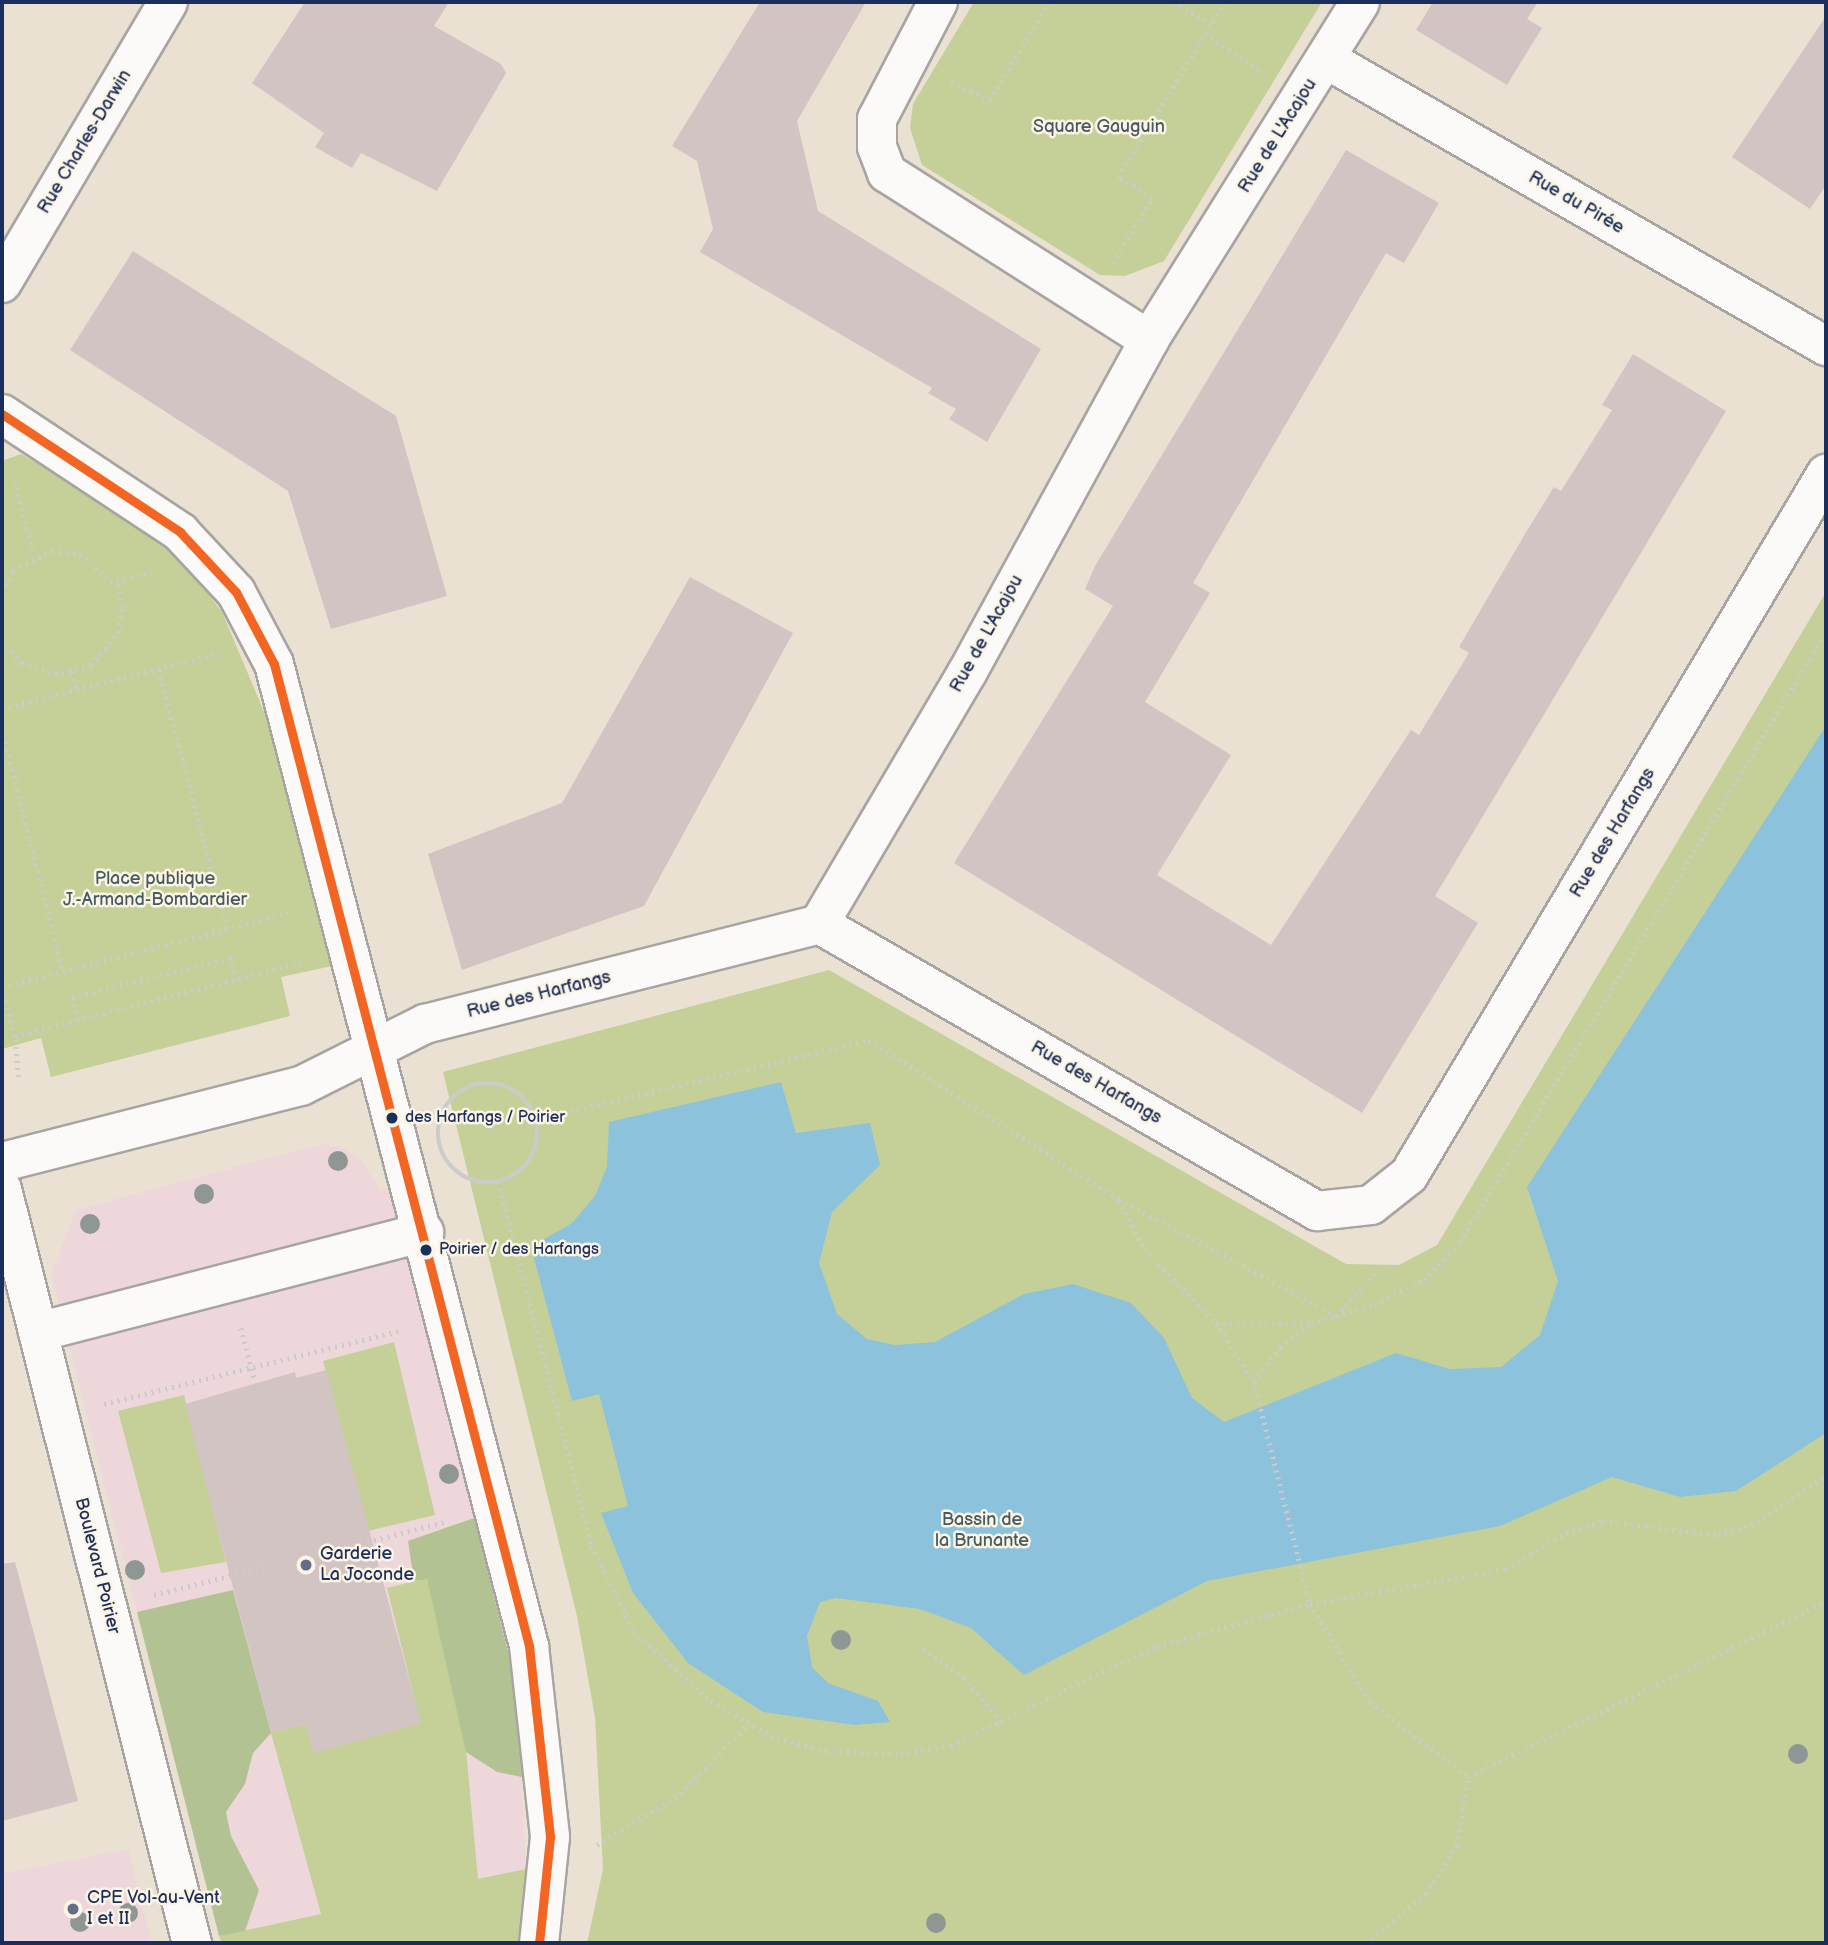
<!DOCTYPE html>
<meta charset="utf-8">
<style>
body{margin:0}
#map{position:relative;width:1828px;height:1945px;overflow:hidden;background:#eae1d2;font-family:"Balsamiq Sans",sans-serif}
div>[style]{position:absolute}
.built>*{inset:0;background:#eed7da}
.green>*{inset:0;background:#c5d098}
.forest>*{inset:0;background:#b2c292}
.water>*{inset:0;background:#8cc2db}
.building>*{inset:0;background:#d2c4c3}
.path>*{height:4.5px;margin-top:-2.25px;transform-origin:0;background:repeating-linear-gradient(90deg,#cbcbca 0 2px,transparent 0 7px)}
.path>.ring{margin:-2.25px;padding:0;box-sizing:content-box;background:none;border:4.5px solid #cbcbca;border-radius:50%}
.roads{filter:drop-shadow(2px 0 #a7a4a2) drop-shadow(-2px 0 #a7a4a2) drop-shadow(0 2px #a7a4a2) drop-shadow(0 -2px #a7a4a2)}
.minor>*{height:38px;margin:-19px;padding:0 19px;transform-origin:19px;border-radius:19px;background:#fcfaf8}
.bus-1>*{height:9px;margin:-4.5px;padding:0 4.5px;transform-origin:4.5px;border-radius:4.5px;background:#f26522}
.trees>*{width:20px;height:20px;margin:-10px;border-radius:50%;background:#8f9794}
.dots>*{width:19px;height:19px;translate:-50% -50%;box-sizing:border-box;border:4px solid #fcf5e5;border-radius:50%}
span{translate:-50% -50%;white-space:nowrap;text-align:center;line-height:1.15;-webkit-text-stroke:5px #fcf5e5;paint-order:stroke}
.bus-label{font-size:16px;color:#1b2f5e}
.left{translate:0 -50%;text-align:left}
.park-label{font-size:18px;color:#455b61}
.street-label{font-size:18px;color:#1b2f5e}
.poi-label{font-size:18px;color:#1b2f5e}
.frame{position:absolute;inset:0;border:4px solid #1b2f5e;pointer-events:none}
</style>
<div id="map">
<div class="built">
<i style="clip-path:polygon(321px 1144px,343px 1148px,361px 1160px,380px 1190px,389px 1188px,517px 1687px,526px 1869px,219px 1936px,51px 1274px,76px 1210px)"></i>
<i style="clip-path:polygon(128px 1849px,152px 1943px,2px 1943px,2px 1874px)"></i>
</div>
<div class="green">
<i style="clip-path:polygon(974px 2px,1322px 2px,1164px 261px,1125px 276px,1100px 275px,922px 165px,910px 128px,913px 104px)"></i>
<i style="clip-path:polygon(21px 454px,132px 518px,189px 569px,222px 612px,273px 733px,332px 966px,281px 977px,290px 1016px,51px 1077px,41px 1038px,2px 1049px,2px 461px)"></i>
<i style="clip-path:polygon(1826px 592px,1826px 1943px,587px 1943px,603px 1869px,595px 1717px,577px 1616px,443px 1072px,829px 970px,1346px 1264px,1399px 1265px,1437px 1245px)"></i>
<i style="clip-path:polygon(394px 1342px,435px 1515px,368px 1531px,323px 1361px)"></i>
<i style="clip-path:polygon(184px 1395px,226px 1562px,161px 1573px,118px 1411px)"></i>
<i style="clip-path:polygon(427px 1578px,464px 1728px,478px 1879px,526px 1869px,518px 1943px,222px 1943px,219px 1936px,321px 1914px,271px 1733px,306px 1724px,314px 1752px,414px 1697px,387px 1588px)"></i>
</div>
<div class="forest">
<i style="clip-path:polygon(474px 1518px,517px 1687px,527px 1778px,497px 1772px,466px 1752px,427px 1579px,414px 1581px,408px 1541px)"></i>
<i style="clip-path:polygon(233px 1590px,271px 1733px,253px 1753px,245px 1784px,226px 1812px,231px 1836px,259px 1890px,245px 1931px,219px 1936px,137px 1612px)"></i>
</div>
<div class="water">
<i style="clip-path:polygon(1826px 726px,1826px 1433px,1736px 1491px,1680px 1497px,1612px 1477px,1500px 1526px,1207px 1581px,1024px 1675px,971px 1628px,920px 1609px,836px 1598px,820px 1602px,807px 1636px,812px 1667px,828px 1683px,878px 1701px,890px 1722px,855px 1725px,763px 1712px,688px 1663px,633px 1593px,601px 1513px,628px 1506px,599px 1394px,572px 1401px,531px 1247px,572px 1223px,595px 1196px,607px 1167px,609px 1122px,781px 1082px,796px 1133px,870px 1123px,880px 1165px,832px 1212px,819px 1263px,837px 1314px,867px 1339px,895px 1345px,935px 1342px,1024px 1294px,1073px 1284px,1131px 1303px,1164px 1338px,1192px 1398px,1224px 1422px,1396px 1353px,1450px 1369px,1501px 1367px,1540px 1335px,1558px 1281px,1527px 1187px)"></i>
</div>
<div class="building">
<i style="clip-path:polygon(305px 2px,449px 2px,434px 26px,501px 64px,506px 73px,437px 191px,361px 153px,352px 168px,315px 147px,324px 133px,252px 83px)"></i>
<i style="clip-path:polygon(760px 2px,866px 2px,797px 121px,818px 211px,1041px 349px,987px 442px,949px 419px,956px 409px,928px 393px,932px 388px,700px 252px,713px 229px,697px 161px,672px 146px)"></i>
<i style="clip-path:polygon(1433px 2px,1538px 2px,1527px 19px,1542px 28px,1507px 85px,1416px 30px)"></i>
<i style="clip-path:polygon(1826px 16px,1826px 185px,1810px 209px,1732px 157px)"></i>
<i style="clip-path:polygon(1346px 150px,1439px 203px,1404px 263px,1386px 253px,1193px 583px,1210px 593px,1145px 702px,1231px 755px,1157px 875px,1271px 945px,1411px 730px,1419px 735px,1469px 653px,1459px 647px,1525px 534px,1554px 487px,1561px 491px,1612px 410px,1602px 405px,1633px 354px,1726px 411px,1435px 896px,1478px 923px,1362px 1113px,954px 863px,1113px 606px,1085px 589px,1095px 566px)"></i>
<i style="clip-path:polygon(133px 251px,396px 416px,447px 596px,331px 629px,288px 491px,70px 350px)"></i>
<i style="clip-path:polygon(690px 577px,793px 633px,644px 906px,462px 970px,428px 854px,562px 803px)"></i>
<i style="clip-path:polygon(326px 1370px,421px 1723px,314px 1753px,306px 1724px,271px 1733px,185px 1404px,295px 1372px,296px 1378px)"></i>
<i style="clip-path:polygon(15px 1562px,78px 1801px,2px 1821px,2px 1564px)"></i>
</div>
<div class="path">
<i style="left:1174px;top:2px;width:43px;rotate:30.7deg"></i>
<i style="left:1205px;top:34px;width:69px;rotate:33.2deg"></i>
<i style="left:951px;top:82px;width:43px;rotate:24.8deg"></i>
<i style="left:990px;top:100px;width:114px;rotate:-59deg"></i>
<i style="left:1113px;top:263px;width:76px;rotate:-59deg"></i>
<i style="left:1152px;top:198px;width:40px;rotate:-148deg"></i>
<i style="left:1118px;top:177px;width:205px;rotate:-58.6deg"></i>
<i style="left:15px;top:481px;width:77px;rotate:75.8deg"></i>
<i style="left:2px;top:592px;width:25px;rotate:-63deg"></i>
<i style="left:13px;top:570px;width:43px;rotate:-26deg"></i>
<i style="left:52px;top:551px;width:28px;rotate:6deg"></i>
<i style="left:80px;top:554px;width:41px;rotate:43deg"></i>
<i style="left:110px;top:582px;width:43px;rotate:-13.4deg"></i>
<i style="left:2px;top:641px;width:30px;rotate:48deg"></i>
<i style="left:22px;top:663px;width:35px;rotate:18deg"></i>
<i style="left:55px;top:674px;width:37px;rotate:-14deg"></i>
<i style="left:91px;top:665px;width:43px;rotate:-50.7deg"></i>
<i style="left:118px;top:632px;width:25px;rotate:-79deg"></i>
<i style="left:123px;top:607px;width:28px;rotate:-103deg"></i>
<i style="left:159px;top:670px;width:267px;rotate:75.2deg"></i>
<i style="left:73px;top:672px;width:18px;rotate:77deg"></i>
<i style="left:2px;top:709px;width:223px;rotate:-14.5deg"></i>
<i style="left:2px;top:728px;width:251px;rotate:75.9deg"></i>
<i style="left:2px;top:987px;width:296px;rotate:-14.5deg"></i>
<i style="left:2px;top:987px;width:51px;rotate:75.1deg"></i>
<i style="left:78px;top:1020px;width:24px;rotate:-105deg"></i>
<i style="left:72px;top:997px;width:163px;rotate:-13.9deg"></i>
<i style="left:230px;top:958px;width:23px;rotate:72deg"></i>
<i style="left:18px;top:1077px;width:41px;rotate:-94.2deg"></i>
<i style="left:15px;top:1036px;width:297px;rotate:-14.4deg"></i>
<i class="ring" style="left:438px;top:1083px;width:95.5px;height:95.5px"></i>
<i style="left:536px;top:1119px;width:342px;rotate:-13.3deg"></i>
<i style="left:869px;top:1040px;width:296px;rotate:32.5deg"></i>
<i style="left:1119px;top:1199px;width:247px;rotate:28.3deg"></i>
<i style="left:1336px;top:1316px;width:41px;rotate:-17.1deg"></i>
<i style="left:1375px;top:1304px;width:55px;rotate:-26.1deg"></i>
<i style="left:1424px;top:1280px;width:52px;rotate:-46.5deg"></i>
<i style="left:1460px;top:1242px;width:712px;rotate:-59.08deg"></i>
<i style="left:499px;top:1182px;width:376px;rotate:75.7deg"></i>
<i style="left:592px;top:1546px;width:95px;rotate:63.7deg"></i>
<i style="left:634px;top:1631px;width:104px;rotate:42.3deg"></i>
<i style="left:711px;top:1701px;width:69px;rotate:30.3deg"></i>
<i style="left:771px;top:1736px;width:57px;rotate:15.3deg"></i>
<i style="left:826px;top:1751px;width:75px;rotate:2.3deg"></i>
<i style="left:901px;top:1754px;width:51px;rotate:-10.2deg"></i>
<i style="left:951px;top:1745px;width:229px;rotate:-25.7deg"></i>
<i style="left:1157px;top:1646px;width:159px;rotate:-15.4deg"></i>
<i style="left:1310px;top:1604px;width:199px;rotate:-10.1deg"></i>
<i style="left:1506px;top:1569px;width:70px;rotate:-31deg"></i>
<i style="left:1566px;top:1533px;width:39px;rotate:-18deg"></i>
<i style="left:1603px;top:1521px;width:116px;rotate:6.9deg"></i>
<i style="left:1718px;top:1535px;width:34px;rotate:-17deg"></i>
<i style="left:1751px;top:1525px;width:90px;rotate:-33.2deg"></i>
<i style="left:1120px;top:1200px;width:55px;rotate:63.9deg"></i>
<i style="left:1144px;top:1249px;width:103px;rotate:45.8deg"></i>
<i style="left:1216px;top:1323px;width:95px"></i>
<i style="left:1216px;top:1323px;width:70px;rotate:57.2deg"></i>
<i style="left:1254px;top:1382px;width:229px;rotate:75.8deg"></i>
<i style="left:1310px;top:1604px;width:115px;rotate:58.5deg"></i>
<i style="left:1370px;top:1702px;width:123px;rotate:37.4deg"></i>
<i style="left:241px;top:1328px;width:55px;rotate:75.2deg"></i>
<i style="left:1254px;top:1382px;width:44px;rotate:-53.4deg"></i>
<i style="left:1280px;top:1347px;width:39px;rotate:-38deg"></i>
<i style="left:1311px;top:1323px;width:26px;rotate:-16deg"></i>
<i style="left:1336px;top:1316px;width:64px;rotate:-47.5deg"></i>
<i style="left:104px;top:1404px;width:303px;rotate:-13.9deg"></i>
<i style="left:340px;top:1549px;width:112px;rotate:-14.5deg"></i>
<i style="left:154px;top:1595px;width:114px;rotate:-14.2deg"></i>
<i style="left:923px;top:1649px;width:50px;rotate:34.3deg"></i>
<i style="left:964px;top:1677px;width:61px;rotate:50.3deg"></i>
<i style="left:1468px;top:1777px;width:398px;rotate:-26.1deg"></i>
<i style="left:597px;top:1845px;width:97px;rotate:-31.6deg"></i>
<i style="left:680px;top:1794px;width:99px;rotate:-45.8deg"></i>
<i style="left:1365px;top:1943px;width:78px;rotate:-38.8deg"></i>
<i style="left:1426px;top:1894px;width:58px;rotate:-57.7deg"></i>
<i style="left:1457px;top:1845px;width:69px;rotate:-80.8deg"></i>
</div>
<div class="roads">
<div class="minor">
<i style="left:938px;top:2px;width:132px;rotate:117.5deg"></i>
<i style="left:877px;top:119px;width:28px;rotate:90deg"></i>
<i style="left:877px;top:147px;width:28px;rotate:69deg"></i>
<i style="left:887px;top:173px;width:311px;rotate:32.5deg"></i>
<i style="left:1326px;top:59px;width:577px;rotate:29.86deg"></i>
<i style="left:2px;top:283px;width:326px;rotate:-59.4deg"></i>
<i style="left:2px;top:414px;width:214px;rotate:33.5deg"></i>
<i style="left:180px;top:532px;width:82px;rotate:47deg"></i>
<i style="left:236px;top:592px;width:81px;rotate:62.2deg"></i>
<i style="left:274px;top:664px;width:1015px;rotate:75.44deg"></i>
<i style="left:529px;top:1646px;width:192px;rotate:83.7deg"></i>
<i style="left:550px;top:1837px;width:107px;rotate:95.9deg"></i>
<i style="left:819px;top:924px;width:291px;rotate:-59.5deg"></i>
<i style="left:967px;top:673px;width:379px;rotate:-61.3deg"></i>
<i style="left:1149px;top:340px;width:398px;rotate:-58deg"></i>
<i style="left:2px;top:1162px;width:309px;rotate:-14.3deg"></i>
<i style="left:301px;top:1086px;width:139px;rotate:-26.6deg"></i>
<i style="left:425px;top:1024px;width:406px;rotate:-14.2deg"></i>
<i style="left:819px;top:924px;width:575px;rotate:29.96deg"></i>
<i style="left:1317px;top:1211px;width:54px;rotate:-6.3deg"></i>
<i style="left:1371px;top:1205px;width:48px;rotate:-38.3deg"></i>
<i style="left:1409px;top:1175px;width:816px;rotate:-59.25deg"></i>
<i style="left:2px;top:1189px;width:778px;rotate:75.86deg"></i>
<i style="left:38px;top:1332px;width:399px;rotate:-14.5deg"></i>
</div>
</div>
<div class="bus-1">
<i style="left:2px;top:414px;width:214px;rotate:33.5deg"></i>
<i style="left:180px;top:532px;width:82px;rotate:47deg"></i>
<i style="left:236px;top:592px;width:81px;rotate:62.2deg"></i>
<i style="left:274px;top:664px;width:1015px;rotate:75.44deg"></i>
<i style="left:529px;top:1646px;width:192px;rotate:83.7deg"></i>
<i style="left:550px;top:1837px;width:107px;rotate:95.9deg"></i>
</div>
<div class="trees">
<i style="left:338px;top:1161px"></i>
<i style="left:204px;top:1194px"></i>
<i style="left:90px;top:1224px"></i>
<i style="left:449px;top:1474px"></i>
<i style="left:135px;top:1570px"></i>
<i style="left:841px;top:1640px"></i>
<i style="left:1798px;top:1754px"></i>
<i style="left:128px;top:1913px"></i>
<i style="left:80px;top:1922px"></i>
<i style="left:936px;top:1923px"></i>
</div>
<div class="dots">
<i style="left:392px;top:1118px;background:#1b2f5e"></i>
<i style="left:426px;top:1250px;background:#1b2f5e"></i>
<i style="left:306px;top:1565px;background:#636d87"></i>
<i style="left:73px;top:1909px;background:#636d87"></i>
</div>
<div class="bus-label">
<span class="left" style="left:405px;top:1118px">des Harfangs / Poirier</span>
<span class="left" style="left:439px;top:1250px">Poirier / des Harfangs</span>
</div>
<div class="park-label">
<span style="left:1099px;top:127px">Square Gauguin</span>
<span style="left:155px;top:890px">Place publique<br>J.-Armand-Bombardier</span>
<span style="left:982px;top:1531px">Bassin de<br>la Brunante</span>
</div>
<div class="street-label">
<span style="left:1278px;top:136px;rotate:-58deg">Rue de L'Acajou</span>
<span style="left:85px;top:142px;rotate:-59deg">Rue Charles-Darwin</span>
<span style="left:1576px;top:203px;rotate:30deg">Rue du Pirée</span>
<span style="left:987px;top:634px;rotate:-61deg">Rue de L'Acajou</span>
<span style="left:1613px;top:833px;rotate:-59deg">Rue des Harfangs</span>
<span style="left:539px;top:995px;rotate:-14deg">Rue des Harfangs</span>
<span style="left:1096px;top:1083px;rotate:30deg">Rue des Harfangs</span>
<span style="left:97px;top:1566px;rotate:76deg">Boulevard Poirier</span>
</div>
<div class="poi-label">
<span class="left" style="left:320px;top:1565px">Garderie<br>La Joconde</span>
<span class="left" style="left:87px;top:1909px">CPE Vol-au-Vent<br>I et II</span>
</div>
<div class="frame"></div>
</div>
